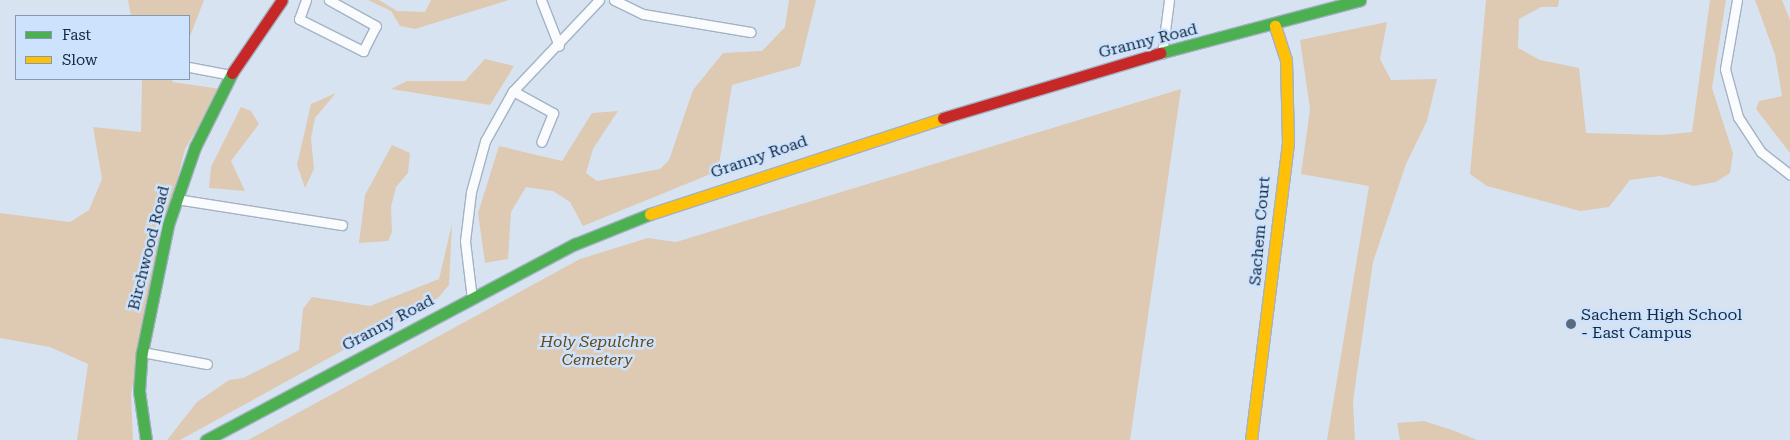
<!DOCTYPE html>
<style>
body{margin:0}
#map{position:relative;width:1790px;height:440px;overflow:hidden;background:#d8e3f2;font-family:"Roboto Serif",serif}
div>[style]{position:absolute}
.green>*{inset:0;background:#decab2}
.roads{filter:drop-shadow(1px 0 #a3b2c4) drop-shadow(-1px 0 #a3b2c4) drop-shadow(0 1px #a3b2c4) drop-shadow(0 -1px #a3b2c4)}
.street>*{height:9px;margin:-4.5px;padding:0 4.5px;transform-origin:4.5px;border-radius:4.5px;background:#f9fbfd}
.fast>*{height:11px;margin:-5.5px;padding:0 5.5px;transform-origin:5.5px;border-radius:5.5px;background:#4caf50}
.slow>*{height:11px;margin:-5.5px;padding:0 5.5px;transform-origin:5.5px;border-radius:5.5px;background:#ffc107}
.jam>*{height:11px;margin:-5.5px;padding:0 5.5px;transform-origin:5.5px;border-radius:5.5px;background:#c62828}
.dots>*{width:14px;height:14px;translate:-50% -50%;box-sizing:border-box;border:2px solid #cde2fc;border-radius:50%}
span{translate:-50% -50%;white-space:nowrap;text-align:center;line-height:1.15;-webkit-text-stroke:5px #cde2fc;paint-order:stroke}
.street-label{font-size:16px;color:#142941}
.poi-label{font-size:16px;color:#142941}
.left{translate:0 -50%;text-align:left}
.park-label{font-size:16px;color:#694816;font-style:italic}
.legend{position:absolute;left:15px;top:15px;width:175px;height:65px;box-sizing:border-box;background:#cde2fc;border:1px solid #8398b1;margin:0;padding:6px 9px;list-style:none;font-size:15px;color:#142941}
.legend li{display:flex;align-items:center;gap:10px;height:25px}
.legend b{width:25px;border:1px solid #8398b1}
</style>
<div id="map">
<div class="green">
<i style="clip-path:polygon(128px 0,204px 0,189px 39px,189px 16px,131px 16px)"></i>
<i style="clip-path:polygon(368px 0,379px 0,397px 11px,425px 12px,431px 0,509px 0,415px 29px,400px 26px,391px 11px)"></i>
<i style="clip-path:polygon(789px 0,816px 0,800px 66px,732px 85px,718px 171px,583px 226px,570px 202px,553px 191px,526px 187px,511px 212px,508px 259px,485px 263px,478px 213px,499px 146px,562px 161px,592px 113px,618px 111px,593px 149px,586px 173px,597px 181px,660px 169px,669px 160px,693px 90px,723px 53px,762px 51px,785px 27px)"></i>
<i style="clip-path:polygon(1486px 0,1559px 0,1558px 7px,1541px 7px,1519px 19px,1518px 48px,1540px 60px,1579px 68px,1586px 133px,1663px 135px,1692px 132px,1710px 0,1726px 0,1712px 88px,1733px 153px,1730px 173px,1716px 182px,1694px 186px,1660px 176px,1630px 180px,1609px 207px,1580px 211px,1487px 186px,1470px 174px)"></i>
<i style="clip-path:polygon(1755px 0,1782px 0,1790px 20px,1790px 153px,1756px 109px,1759px 101px,1782px 96px,1775px 55px)"></i>
<i style="clip-path:polygon(1387px 22px,1380px 59px,1391px 80px,1437px 79px,1427px 121px,1406px 164px,1373px 262px,1353px 401px,1355px 440px,1327px 440px,1369px 186px,1301px 174px,1310px 109px,1300px 40px)"></i>
<i style="clip-path:polygon(485px 59px,514px 66px,490px 105px,391px 89px,407px 81px,465px 81px)"></i>
<i style="clip-path:polygon(142px 79px,173px 79px,172px 82px,221px 89px,185px 149px,152px 279px,131px 395px,133px 440px,77px 440px,88px 364px,50px 347px,0 338px,0 213px,70px 222px,89px 210px,102px 179px,93px 127px,141px 132px)"></i>
<i style="clip-path:polygon(1181px 89px,1130px 440px,248px 440px,580px 259px,648px 238px,676px 242px)"></i>
<i style="clip-path:polygon(336px 93px,315px 118px,311px 138px,314px 169px,305px 188px,297px 165px,311px 104px)"></i>
<i style="clip-path:polygon(241px 107px,251px 111px,259px 124px,231px 161px,245px 191px,209px 188px,211px 167px)"></i>
<i style="clip-path:polygon(392px 145px,410px 153px,408px 173px,396px 187px,391px 207px,392px 232px,388px 241px,359px 243px,365px 195px)"></i>
<i style="clip-path:polygon(452px 224px,449px 285px,438px 298px,180px 440px,167px 440px,197px 402px,229px 380px,243px 378px,299px 350px,303px 309px,312px 297px,370px 306px,439px 279px)"></i>
<i style="clip-path:polygon(1424px 421px,1452px 430px,1477px 440px,1400px 440px,1397px 423px)"></i>
</div>
<div class="roads">
<div class="street">
<i style="left:306px;top:0;width:20px;rotate:110deg"></i>
<i style="left:299px;top:19px;width:72px;rotate:26.6deg"></i>
<i style="left:363px;top:51px;width:28px;rotate:-63deg"></i>
<i style="left:376px;top:26px;width:54px;rotate:-151deg"></i>
<i style="left:541px;top:0;width:49px;rotate:68.6deg"></i>
<i style="left:614px;top:0;width:32px;rotate:26deg"></i>
<i style="left:643px;top:14px;width:109px;rotate:9.5deg"></i>
<i style="left:1737px;top:0;width:70px;rotate:99.9deg"></i>
<i style="left:1725px;top:69px;width:50px;rotate:74.8deg"></i>
<i style="left:1738px;top:117px;width:42px;rotate:56.7deg"></i>
<i style="left:1761px;top:152px;width:37px;rotate:38deg"></i>
<i style="left:1162px;top:54px;width:54px;rotate:-82.6deg"></i>
<i style="left:189px;top:67px;width:43px;rotate:10.8deg"></i>
<i style="left:513px;top:91px;width:46px;rotate:28.8deg"></i>
<i style="left:553px;top:113px;width:31px;rotate:112deg"></i>
<i style="left:176px;top:199px;width:168px;rotate:8.9deg"></i>
<i style="left:472px;top:299px;width:58px;rotate:-96.9deg"></i>
<i style="left:465px;top:241px;width:49px;rotate:-83deg"></i>
<i style="left:471px;top:192px;width:53px;rotate:-74.6deg"></i>
<i style="left:485px;top:141px;width:57px;rotate:-60.8deg"></i>
<i style="left:513px;top:91px;width:125px;rotate:-46.6deg"></i>
<i style="left:142px;top:352px;width:66px;rotate:10.5deg"></i>
</div>
<div class="fast">
<i style="left:1160px;top:53px;width:207px;rotate:-14.8deg"></i>
<i style="left:146px;top:440px;width:49px;rotate:-98.1deg"></i>
<i style="left:139px;top:391px;width:39px;rotate:-86deg"></i>
<i style="left:142px;top:352px;width:130px;rotate:-78.4deg"></i>
<i style="left:168px;top:225px;width:83px;rotate:-70.9deg"></i>
<i style="left:195px;top:147px;width:83px;rotate:-63.4deg"></i>
<i style="left:206px;top:440px;width:418px;rotate:-28deg"></i>
<i style="left:575px;top:244px;width:81px;rotate:-21.8deg"></i>
</div>
<div class="slow">
<i style="left:650px;top:214px;width:308px;rotate:-18.1deg"></i>
<i style="left:1251px;top:440px;width:299px;rotate:-82.9deg"></i>
<i style="left:1288px;top:143px;width:83px;rotate:-91.4deg"></i>
<i style="left:1286px;top:60px;width:36px;rotate:-108deg"></i>
</div>
<div class="jam">
<i style="left:232px;top:73px;width:88px;rotate:-55.6deg"></i>
<i style="left:943px;top:118px;width:227px;rotate:-16.7deg"></i>
</div>
</div>
<div class="dots">
<i style="left:1571px;top:324px;background:#596a7f"></i>
</div>
<div class="street-label">
<span style="left:1148px;top:41px;rotate:-14deg">Granny Road</span>
<span style="left:759px;top:157px;rotate:-19deg">Granny Road</span>
<span style="left:1260px;top:231px;rotate:-85deg">Sachem Court</span>
<span style="left:149px;top:248px;rotate:-76deg">Birchwood Road</span>
<span style="left:388px;top:323px;rotate:-28deg">Granny Road</span>
</div>
<div class="poi-label">
<span class="left" style="left:1581px;top:324px">Sachem High School<br>- East Campus</span>
</div>
<div class="park-label">
<span style="left:597px;top:351px">Holy Sepulchre<br>Cemetery</span>
</div>
<ul class="legend">
<li><b style="height:6px;background:#4caf50"></b>Fast</li>
<li><b style="height:6px;background:#ffc107"></b>Slow</li>
</ul>
</div>
